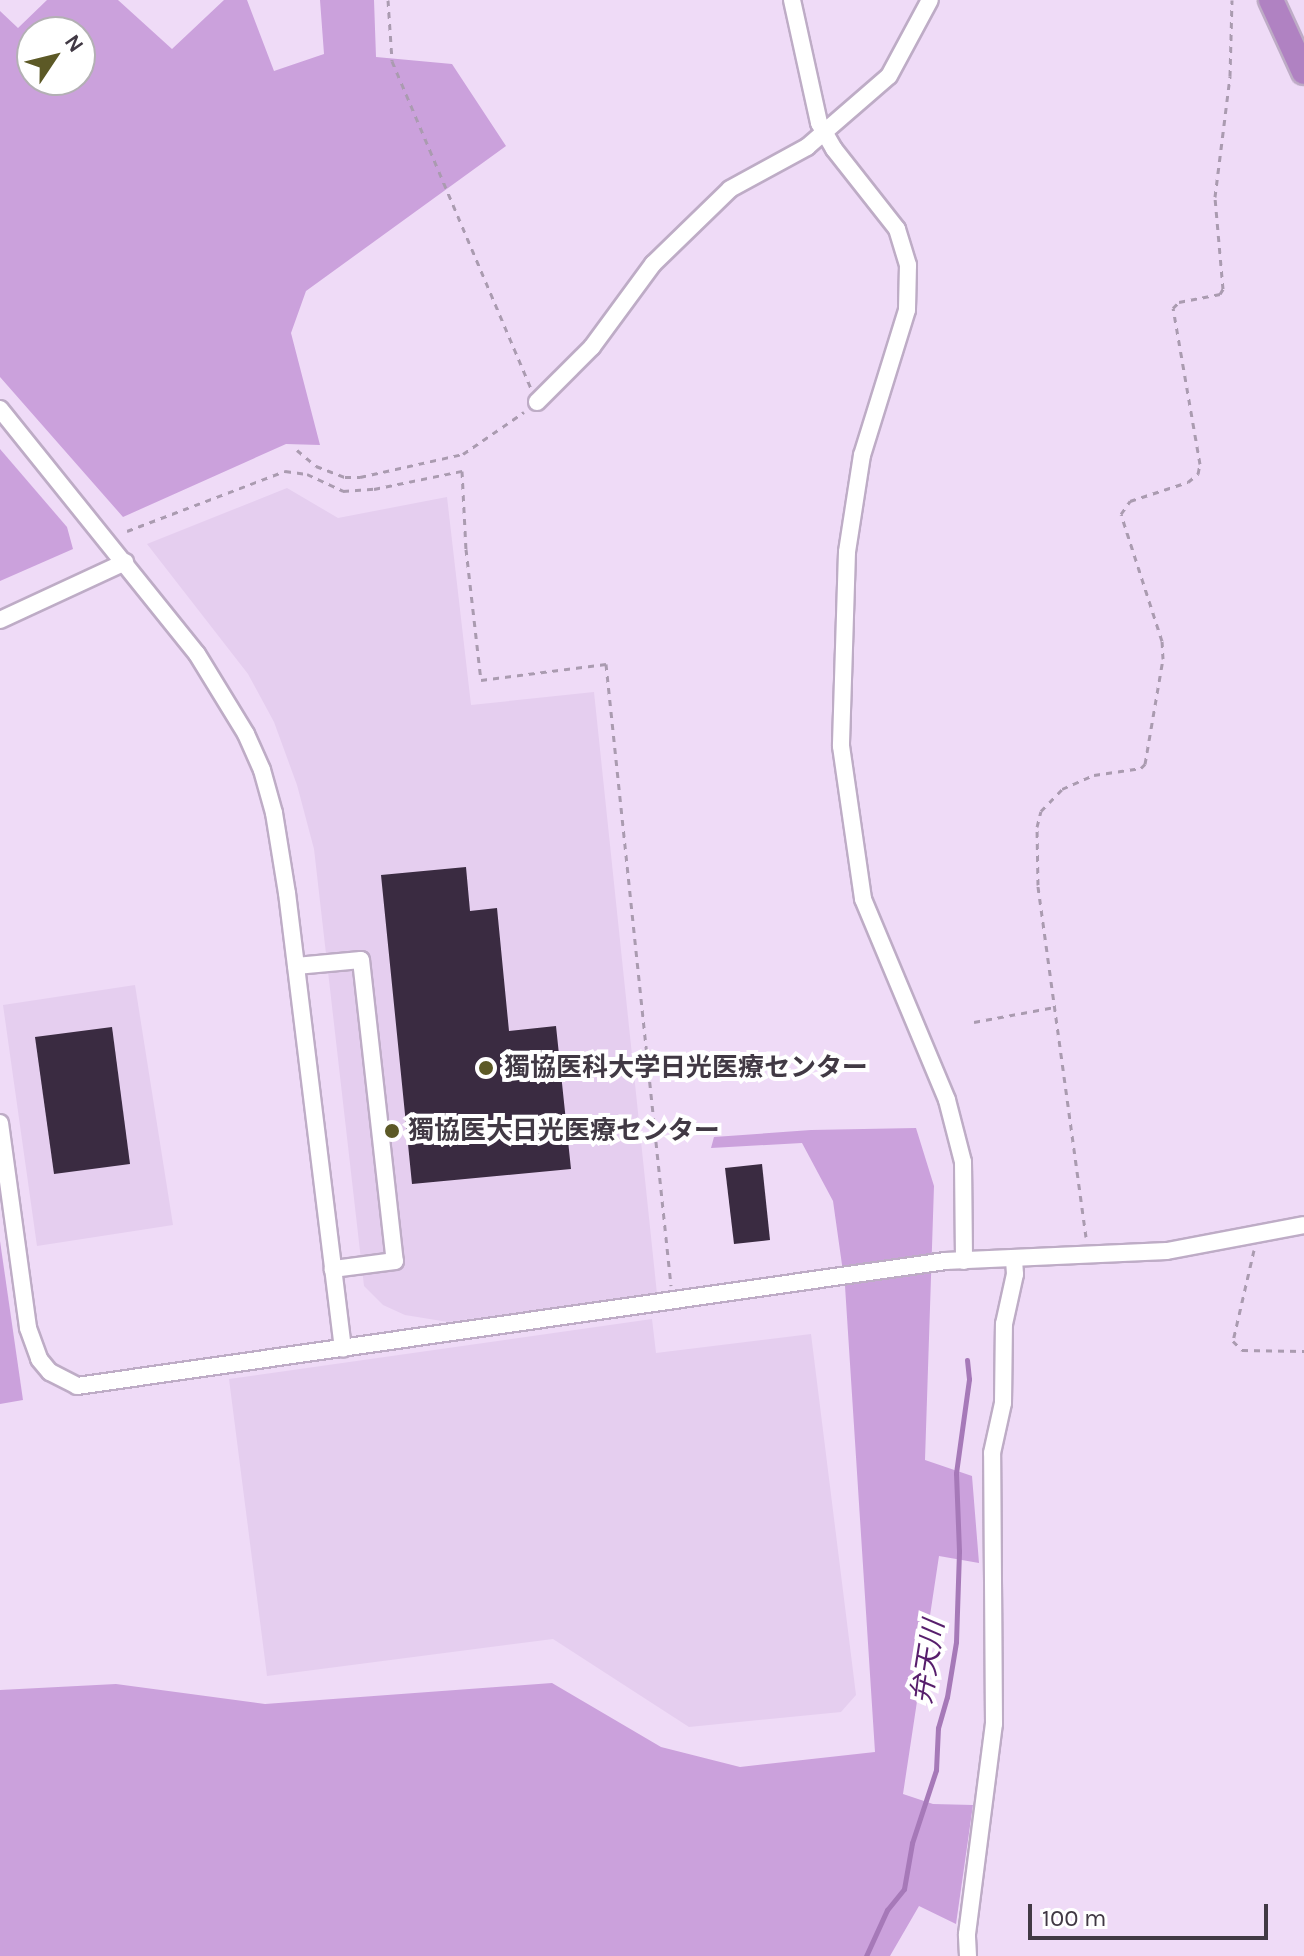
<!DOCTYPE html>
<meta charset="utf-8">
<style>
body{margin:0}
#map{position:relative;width:1304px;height:1956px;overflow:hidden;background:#efdbf7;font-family:Karla,"Noto Sans JP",sans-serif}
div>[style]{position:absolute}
.built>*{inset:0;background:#e5ceef}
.green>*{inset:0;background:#cba1dc}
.stream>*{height:5px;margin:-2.5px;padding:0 2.5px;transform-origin:2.5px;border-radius:2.5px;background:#a679b8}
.building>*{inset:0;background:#3a2b41}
.path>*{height:3px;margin-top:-1.5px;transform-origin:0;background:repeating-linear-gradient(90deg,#aa9bb0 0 6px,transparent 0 12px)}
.roads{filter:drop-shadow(2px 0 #beacc6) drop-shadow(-2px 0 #beacc6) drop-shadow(0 2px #beacc6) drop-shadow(0 -2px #beacc6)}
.minor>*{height:16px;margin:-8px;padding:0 8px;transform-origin:8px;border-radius:8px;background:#fff}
.highway>*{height:24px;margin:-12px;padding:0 12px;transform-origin:12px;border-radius:12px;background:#b082c2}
.dots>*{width:22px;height:22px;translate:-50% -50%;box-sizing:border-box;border:4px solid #fff;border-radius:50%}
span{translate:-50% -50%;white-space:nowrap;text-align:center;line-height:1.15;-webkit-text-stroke:8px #fff;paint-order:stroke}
.poi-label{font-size:26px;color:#413944;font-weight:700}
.left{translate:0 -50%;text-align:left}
.water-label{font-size:28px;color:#571e6c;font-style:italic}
.north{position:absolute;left:16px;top:16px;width:80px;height:80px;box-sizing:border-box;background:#fff;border:2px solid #b3b0b4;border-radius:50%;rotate:55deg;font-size:22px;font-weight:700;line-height:32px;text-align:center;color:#413944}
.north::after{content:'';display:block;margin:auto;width:28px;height:36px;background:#5c5926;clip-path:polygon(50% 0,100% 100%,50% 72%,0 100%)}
.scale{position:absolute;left:1028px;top:1904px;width:240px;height:36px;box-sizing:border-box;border:4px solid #413944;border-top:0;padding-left:10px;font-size:24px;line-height:28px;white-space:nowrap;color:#413944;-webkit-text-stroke:6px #fff;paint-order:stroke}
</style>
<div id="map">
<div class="built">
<i style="clip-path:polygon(287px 488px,338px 518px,447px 497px,471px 705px,594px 692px,657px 1294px,448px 1322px,405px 1315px,383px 1305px,364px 1286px,314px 849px,297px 785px,274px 722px,248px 674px,147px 544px)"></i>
<i style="clip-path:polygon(135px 985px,173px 1225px,37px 1246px,3px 1005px)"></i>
<i style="clip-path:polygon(652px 1319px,656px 1353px,811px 1334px,856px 1695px,841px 1712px,689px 1727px,553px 1639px,267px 1676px,229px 1379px)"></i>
</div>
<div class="green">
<i style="clip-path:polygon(evenodd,47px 0,118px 0,172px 49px,224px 0,247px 0,274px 71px,324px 54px,320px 0,374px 0,376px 57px,452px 64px,506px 146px,306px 291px,291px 333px,320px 445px,286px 444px,123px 517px,0 377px,0 11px,18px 28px,47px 0,32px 32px,80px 32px,80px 80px,32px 80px,32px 32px)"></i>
<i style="clip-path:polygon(0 449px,67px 527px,73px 549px,0 581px)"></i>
<i style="clip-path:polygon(916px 1128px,934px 1186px,925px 1460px,972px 1476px,979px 1563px,939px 1556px,903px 1794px,933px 1804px,973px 1805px,956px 1924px,919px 1906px,890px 1956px,0 1956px,0 1690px,116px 1684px,265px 1704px,552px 1683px,661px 1747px,740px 1767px,875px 1752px,845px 1286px,833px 1201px,802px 1143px,711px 1148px,714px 1137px,811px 1130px)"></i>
<i style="clip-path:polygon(0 1241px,23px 1400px,0 1404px)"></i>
</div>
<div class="stream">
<i style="left:866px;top:1956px;width:51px;rotate:-65.5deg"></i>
<i style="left:887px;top:1910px;width:27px;rotate:-51deg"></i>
<i style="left:904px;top:1889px;width:47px;rotate:-80.1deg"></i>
<i style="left:912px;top:1843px;width:77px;rotate:-71.8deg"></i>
<i style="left:936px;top:1770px;width:42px;rotate:-87.3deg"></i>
<i style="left:938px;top:1728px;width:32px;rotate:-74deg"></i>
<i style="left:947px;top:1697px;width:56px;rotate:-80.7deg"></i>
<i style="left:956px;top:1642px;width:91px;rotate:-88.1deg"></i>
<i style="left:959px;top:1551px;width:78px;rotate:-92.2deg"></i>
<i style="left:956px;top:1473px;width:95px;rotate:-82.1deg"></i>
<i style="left:969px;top:1379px;width:19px;rotate:-96deg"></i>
</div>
<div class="building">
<i style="clip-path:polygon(466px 867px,470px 911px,497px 908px,509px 1031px,556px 1026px,571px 1169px,412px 1184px,381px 875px)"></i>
<i style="clip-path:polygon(112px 1027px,130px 1164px,54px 1174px,35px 1037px)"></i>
<i style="clip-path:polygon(762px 1164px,770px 1240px,734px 1244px,725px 1168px)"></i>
</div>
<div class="path">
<i style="left:388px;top:0;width:61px;rotate:86.2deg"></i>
<i style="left:392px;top:61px;width:355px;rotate:67deg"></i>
<i style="left:297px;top:450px;width:25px;rotate:40deg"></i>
<i style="left:316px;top:466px;width:31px;rotate:21deg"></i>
<i style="left:345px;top:477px;width:15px"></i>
<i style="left:360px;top:477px;width:106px;rotate:-12.6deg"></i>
<i style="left:463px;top:454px;width:74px;rotate:-34.5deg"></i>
<i style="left:127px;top:531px;width:169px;rotate:-20.8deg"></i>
<i style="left:285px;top:471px;width:22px;rotate:8deg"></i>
<i style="left:307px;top:474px;width:40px;rotate:25deg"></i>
<i style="left:343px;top:491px;width:31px;rotate:-4deg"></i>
<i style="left:374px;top:489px;width:90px;rotate:-11.6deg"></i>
<i style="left:462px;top:471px;width:78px;rotate:87.1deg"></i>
<i style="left:466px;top:549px;width:132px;rotate:83.5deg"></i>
<i style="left:481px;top:680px;width:126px;rotate:-7.3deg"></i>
<i style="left:606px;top:664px;width:625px;rotate:84.03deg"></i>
<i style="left:974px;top:1022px;width:82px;rotate:-10.5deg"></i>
<i style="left:1086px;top:1237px;width:355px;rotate:-97.8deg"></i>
<i style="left:1038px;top:885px;width:58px;rotate:-91deg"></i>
<i style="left:1037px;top:827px;width:16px;rotate:-76deg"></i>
<i style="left:1041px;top:811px;width:30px;rotate:-46deg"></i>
<i style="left:1062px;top:789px;width:35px;rotate:-24deg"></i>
<i style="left:1094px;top:775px;width:48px;rotate:-8.5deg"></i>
<i style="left:1141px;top:768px;width:6px;rotate:-45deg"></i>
<i style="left:1145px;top:764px;width:107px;rotate:-80.3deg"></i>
<i style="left:1163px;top:659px;width:18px;rotate:-93deg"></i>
<i style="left:1162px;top:641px;width:133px;rotate:-107.9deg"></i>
<i style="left:1121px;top:514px;width:16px;rotate:-55deg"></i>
<i style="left:1130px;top:501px;width:61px;rotate:-18.1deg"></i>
<i style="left:1188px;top:482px;width:13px;rotate:-39deg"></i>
<i style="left:1198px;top:474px;width:10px;rotate:-79deg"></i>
<i style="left:1200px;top:464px;width:158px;rotate:-99.8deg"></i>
<i style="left:1173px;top:308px;width:8px;rotate:-45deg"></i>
<i style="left:1179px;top:302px;width:42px;rotate:-11deg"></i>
<i style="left:1220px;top:294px;width:6px;rotate:-59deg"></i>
<i style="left:1223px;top:289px;width:92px;rotate:-95deg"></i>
<i style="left:1215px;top:197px;width:122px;rotate:-82.9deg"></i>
<i style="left:1230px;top:76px;width:76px;rotate:-88.5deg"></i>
<i style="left:1254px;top:1250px;width:93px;rotate:103deg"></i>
<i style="left:1233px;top:1341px;width:13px;rotate:45deg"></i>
<i style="left:1242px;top:1350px;width:62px;rotate:0.9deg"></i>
</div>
<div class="roads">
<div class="minor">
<i style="left:792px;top:0;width:126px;rotate:77.6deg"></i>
<i style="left:819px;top:123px;width:30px;rotate:60deg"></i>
<i style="left:834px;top:149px;width:102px;rotate:51.8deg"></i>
<i style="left:897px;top:229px;width:38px;rotate:73deg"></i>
<i style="left:908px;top:265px;width:45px;rotate:91.3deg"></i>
<i style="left:907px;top:310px;width:152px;rotate:107.2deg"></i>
<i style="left:862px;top:455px;width:98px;rotate:98.8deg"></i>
<i style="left:847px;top:552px;width:194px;rotate:91.8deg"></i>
<i style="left:841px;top:746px;width:155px;rotate:81.8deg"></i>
<i style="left:863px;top:899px;width:218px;rotate:67.3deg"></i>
<i style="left:947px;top:1100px;width:64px;rotate:75.5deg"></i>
<i style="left:963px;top:1162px;width:99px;rotate:89.4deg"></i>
<i style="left:537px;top:402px;width:78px;rotate:-45deg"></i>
<i style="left:592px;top:347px;width:103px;rotate:-53.7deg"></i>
<i style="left:653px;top:264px;width:107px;rotate:-44.2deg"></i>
<i style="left:730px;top:189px;width:88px;rotate:-28.6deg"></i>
<i style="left:807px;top:147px;width:108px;rotate:-40.9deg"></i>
<i style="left:889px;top:76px;width:86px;rotate:-61.7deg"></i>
<i style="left:0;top:409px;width:314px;rotate:51.2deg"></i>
<i style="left:197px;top:654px;width:94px;rotate:58.5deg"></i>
<i style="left:246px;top:734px;width:39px;rotate:66deg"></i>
<i style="left:262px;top:770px;width:45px;rotate:74.4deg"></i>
<i style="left:274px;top:813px;width:81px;rotate:80.8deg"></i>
<i style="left:287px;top:893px;width:459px;rotate:83deg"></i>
<i style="left:0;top:620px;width:138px;rotate:-24.9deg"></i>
<i style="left:296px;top:966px;width:65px;rotate:-5.3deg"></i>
<i style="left:361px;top:960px;width:303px;rotate:83.6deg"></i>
<i style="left:395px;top:1261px;width:63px;rotate:172.6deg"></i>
<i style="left:0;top:1123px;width:207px;rotate:82.2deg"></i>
<i style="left:28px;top:1328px;width:33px;rotate:70deg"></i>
<i style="left:39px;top:1359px;width:17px;rotate:50deg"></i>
<i style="left:50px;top:1372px;width:30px;rotate:27deg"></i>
<i style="left:77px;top:1386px;width:877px;rotate:-8.19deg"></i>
<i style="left:945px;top:1261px;width:222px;rotate:-2.6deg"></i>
<i style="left:1167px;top:1251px;width:139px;rotate:-10.7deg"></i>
<i style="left:968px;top:1956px;width:22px;rotate:-93deg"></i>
<i style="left:967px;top:1934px;width:212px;rotate:-82.7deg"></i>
<i style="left:994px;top:1724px;width:271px;rotate:-90.4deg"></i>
<i style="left:992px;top:1453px;width:51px;rotate:-77.6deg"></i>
<i style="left:1003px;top:1403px;width:79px;rotate:-89.3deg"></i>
<i style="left:1004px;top:1324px;width:51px;rotate:-77.6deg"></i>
<i style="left:1015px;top:1274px;width:14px;rotate:-94deg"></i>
</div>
<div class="highway">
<i style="left:1271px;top:0;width:79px;rotate:65.4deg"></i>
</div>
</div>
<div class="dots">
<i style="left:486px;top:1068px;background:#5c5926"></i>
<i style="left:392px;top:1131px;background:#5c5926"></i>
</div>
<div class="poi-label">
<span class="left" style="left:504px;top:1068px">獨協医科大学日光医療センター</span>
<span class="left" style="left:408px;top:1131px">獨協医大日光医療センター</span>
</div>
<div class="water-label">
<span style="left:928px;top:1662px;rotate:-81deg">弁天川</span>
</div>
<div class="north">N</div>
<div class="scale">100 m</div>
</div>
